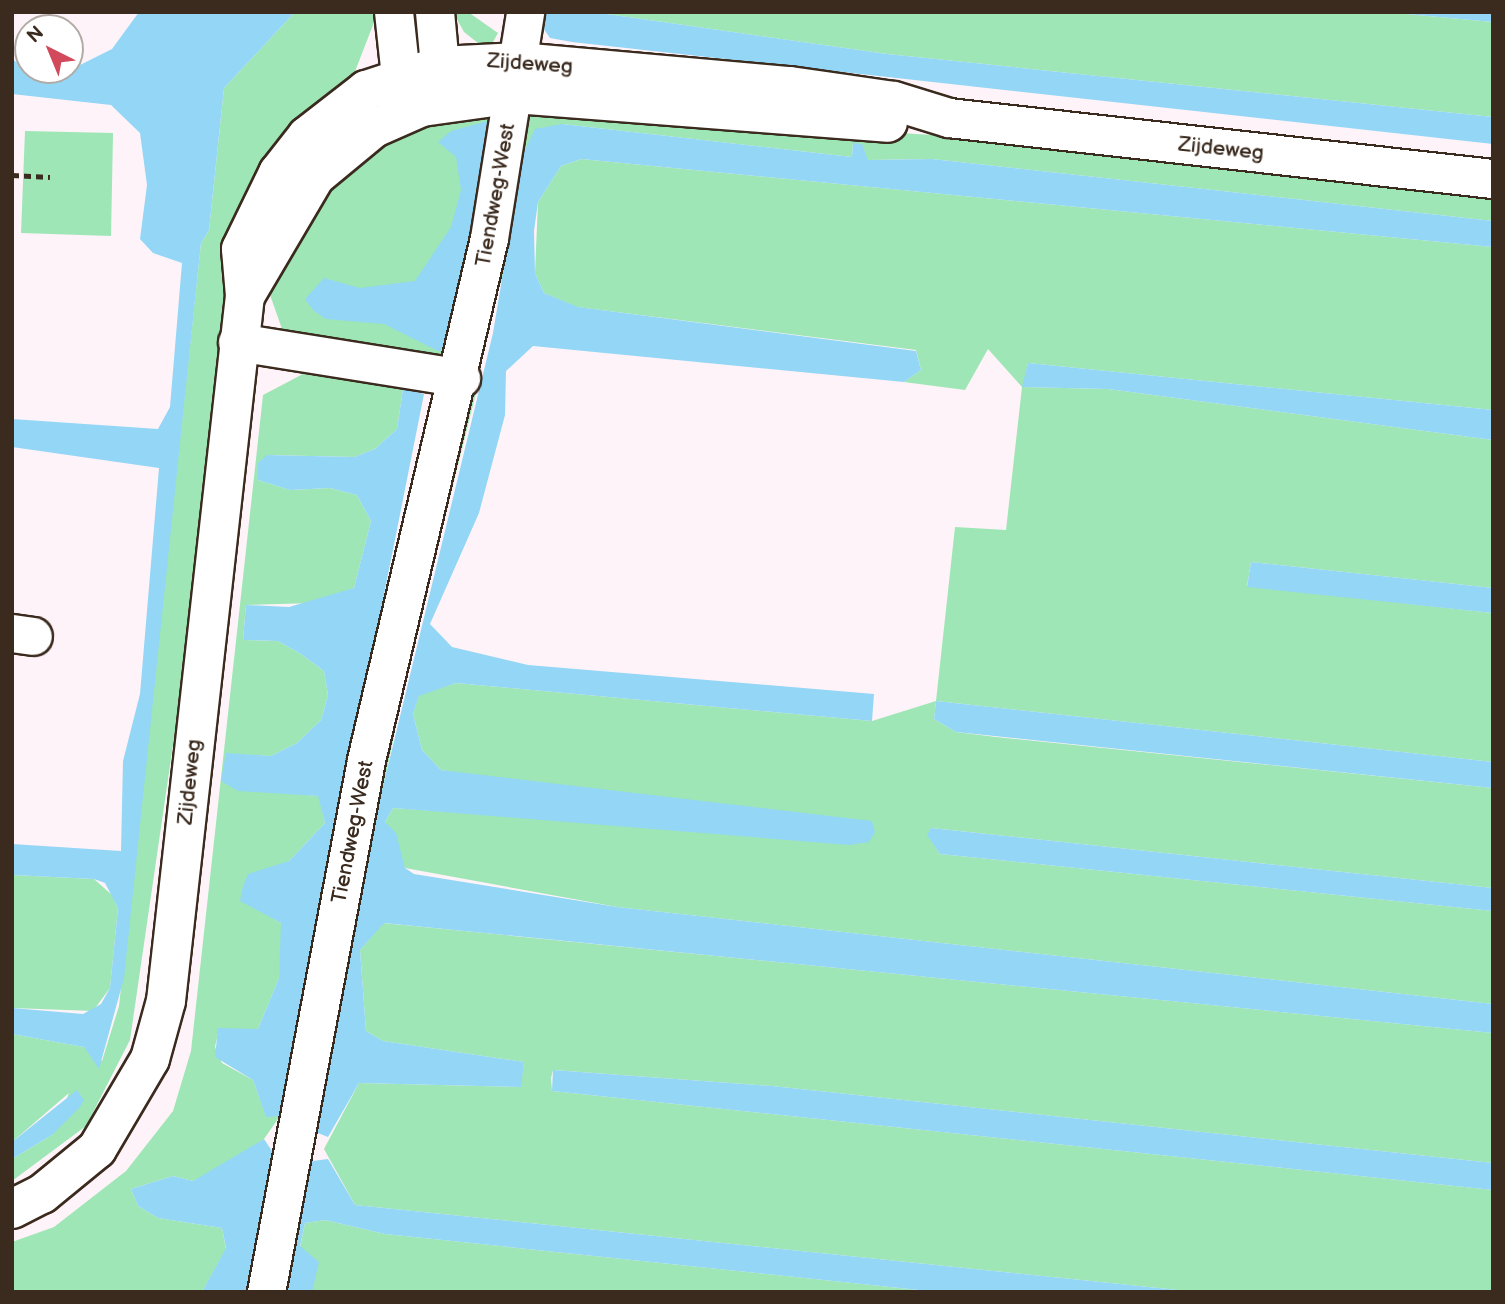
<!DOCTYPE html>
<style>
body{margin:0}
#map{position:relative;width:1505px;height:1304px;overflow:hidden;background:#fef3f9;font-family:"Balsamiq Sans",sans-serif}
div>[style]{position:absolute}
.green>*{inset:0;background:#9ee6b5}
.water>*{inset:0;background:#93d6f5}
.path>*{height:4.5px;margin-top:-2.25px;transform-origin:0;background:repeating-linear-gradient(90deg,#3b2a1e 0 7px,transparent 0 12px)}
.roads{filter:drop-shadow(2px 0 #3b2a1e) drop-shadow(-2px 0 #3b2a1e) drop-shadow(0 2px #3b2a1e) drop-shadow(0 -2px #3b2a1e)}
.street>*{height:37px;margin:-18.5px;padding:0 18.5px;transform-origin:18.5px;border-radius:18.5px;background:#fff}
.secondary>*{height:38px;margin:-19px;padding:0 19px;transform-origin:19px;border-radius:19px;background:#fff}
span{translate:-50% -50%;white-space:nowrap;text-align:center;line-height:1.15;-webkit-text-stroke:7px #fff;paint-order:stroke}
.street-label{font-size:21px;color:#3b2a1e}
.frame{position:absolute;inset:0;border:14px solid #3b2a1e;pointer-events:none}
.north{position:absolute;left:14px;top:14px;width:70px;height:70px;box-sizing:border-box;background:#fff;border:2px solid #b1aaa5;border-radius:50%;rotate:317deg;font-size:19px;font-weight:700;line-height:28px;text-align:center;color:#3b2a1e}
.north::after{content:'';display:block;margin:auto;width:24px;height:32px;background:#d1495b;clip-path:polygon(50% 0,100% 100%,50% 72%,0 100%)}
</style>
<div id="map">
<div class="green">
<i style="clip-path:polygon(295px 12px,378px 12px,349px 87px,227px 267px,182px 683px,130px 1040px,86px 1126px,12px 1181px,12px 1159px,52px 1135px,69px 1093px,12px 1142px,12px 1034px,84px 1047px,102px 1061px,119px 1006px,201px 243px,209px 230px,224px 88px)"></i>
<i style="clip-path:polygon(453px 12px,468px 12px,498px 33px,488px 51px,464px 32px)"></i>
<i style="clip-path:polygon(593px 12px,1385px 12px,1493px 22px,1493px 117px,887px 54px)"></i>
<i style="clip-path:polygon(499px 106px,452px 360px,307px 343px,282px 329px,269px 292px,312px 202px,405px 125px)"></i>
<i style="clip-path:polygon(523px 110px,997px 139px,1493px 193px,1493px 221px,932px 159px,868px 160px,853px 143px,852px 157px,562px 124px,497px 293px,482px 360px,476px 356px)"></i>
<i style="clip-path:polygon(25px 131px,113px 133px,111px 236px,21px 233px)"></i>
<i style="clip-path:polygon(581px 159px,1493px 247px,1493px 410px,1028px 363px,1023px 387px,1108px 389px,1493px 440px,1493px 588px,1251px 562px,1247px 586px,1493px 613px,1493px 762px,936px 701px,934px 719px,956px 732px,996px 737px,1493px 788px,1493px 888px,931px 828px,928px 835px,940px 854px,1493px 911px,1493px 1004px,617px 907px,405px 868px,385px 822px,393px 808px,869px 842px,441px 770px,422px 750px,413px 714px,419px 695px,456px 683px,872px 721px,936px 701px,955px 527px,1006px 530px,1022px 387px,988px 349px,965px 390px,904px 382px,921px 370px,916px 350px,577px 307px,544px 293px,535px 273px,538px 202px,561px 166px)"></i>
<i style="clip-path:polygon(303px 374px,403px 389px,397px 429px,375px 449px,354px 457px,267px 455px,258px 480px,290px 490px,330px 488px,357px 495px,371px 521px,354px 588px,314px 603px,246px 605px,243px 640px,278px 641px,301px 654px,324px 671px,328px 695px,321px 720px,297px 743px,271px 756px,226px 754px,259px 791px,319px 796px,325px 823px,289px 861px,270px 871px,257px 909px,281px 923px,284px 943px,279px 978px,258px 1029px,219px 1029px,215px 1047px,222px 1063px,253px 1080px,266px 1116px,280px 1116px,264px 1139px,218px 1170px,193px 1181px,173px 1176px,131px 1189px,138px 1206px,158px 1218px,222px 1228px,226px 1249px,202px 1292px,12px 1292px,12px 1242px,54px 1227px,126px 1171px,173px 1111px,191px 1051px,263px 395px)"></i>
<i style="clip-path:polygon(476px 393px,412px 650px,316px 1109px,318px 1133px,305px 1162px,329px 997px,467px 395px)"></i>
<i style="clip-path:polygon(12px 875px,94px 879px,112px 895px,118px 908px,110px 988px,93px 1011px,12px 1008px)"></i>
<i style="clip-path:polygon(383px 923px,1493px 1033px,1493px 1163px,772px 1086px,553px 1070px,551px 1078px,552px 1091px,1493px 1190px,1493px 1292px,1197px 1292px,355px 1205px,324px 1149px,359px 1083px,520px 1087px,524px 1062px,383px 1041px,366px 1031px,360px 950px)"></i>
<i style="clip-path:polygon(325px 1220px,385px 1234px,938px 1292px,312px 1292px,300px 1247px,305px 1223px)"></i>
</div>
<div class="water">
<i style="clip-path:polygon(139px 12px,295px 12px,224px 88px,209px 230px,201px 243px,124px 978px,99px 1069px,84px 1047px,12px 1034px,12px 1008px,83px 1014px,101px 1004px,110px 988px,118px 908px,105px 883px,94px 879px,12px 875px,12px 844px,121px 851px,123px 761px,140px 694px,159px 468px,12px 447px,12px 419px,158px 429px,170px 407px,182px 263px,153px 253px,140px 239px,147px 185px,140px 133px,111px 105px,12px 94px,12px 59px,28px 70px,70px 70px,112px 49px)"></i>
<i style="clip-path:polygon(532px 12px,593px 12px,887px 54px,1493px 117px,1493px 144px,572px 42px,550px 38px)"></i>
<i style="clip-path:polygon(1385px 12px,1493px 12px,1493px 22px)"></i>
<i style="clip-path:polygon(488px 121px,454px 348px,438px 351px,384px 324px,326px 319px,314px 311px,305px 299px,324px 278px,360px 288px,415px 281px,451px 227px,461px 190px,456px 157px,438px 142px,451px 131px)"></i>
<i style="clip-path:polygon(562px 124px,852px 157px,853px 143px,862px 144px,868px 160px,932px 159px,1493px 221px,1493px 247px,581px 159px,561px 166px,538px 202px,534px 231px,535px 273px,544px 293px,578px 307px,916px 351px,921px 370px,904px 382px,533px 346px,506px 371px,505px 415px,479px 513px,430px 624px,452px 647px,528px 665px,874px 694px,872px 721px,456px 683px,419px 696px,413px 714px,422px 750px,441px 770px,872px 821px,875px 832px,869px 842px,849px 845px,393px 808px,385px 822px,396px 833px,405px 868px,414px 874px,617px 907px,1493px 1004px,1493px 1033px,384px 923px,360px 950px,366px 1031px,383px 1041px,524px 1062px,521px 1087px,359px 1083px,328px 1137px,318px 1133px,316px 1110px,372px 832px,493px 333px,523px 154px,535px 129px)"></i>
<i style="clip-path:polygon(1028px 363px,1493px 410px,1493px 440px,1108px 389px,1022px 387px)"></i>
<i style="clip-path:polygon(403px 389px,424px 394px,280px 1116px,266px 1117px,253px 1080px,215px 1057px,218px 1028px,258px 1029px,279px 978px,281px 923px,240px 901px,243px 886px,248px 874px,289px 861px,325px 823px,318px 796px,238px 791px,221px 781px,226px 753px,271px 756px,297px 743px,321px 720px,328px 695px,324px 671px,301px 654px,278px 641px,243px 640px,246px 605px,289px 607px,354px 588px,371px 521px,357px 495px,330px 488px,290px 490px,258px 480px,258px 463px,267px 455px,354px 457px,375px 449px,397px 429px)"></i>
<i style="clip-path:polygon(1251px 562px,1493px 588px,1493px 613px,1247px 587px)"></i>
<i style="clip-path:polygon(936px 701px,1493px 762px,1493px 788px,956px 732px,934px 719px)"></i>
<i style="clip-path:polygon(931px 828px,1493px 888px,1493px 911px,940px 854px,927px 835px)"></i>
<i style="clip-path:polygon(553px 1070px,772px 1086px,1493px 1163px,1493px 1190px,552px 1091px)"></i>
<i style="clip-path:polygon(77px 1090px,84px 1100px,80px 1107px,52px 1135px,12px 1159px,12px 1142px)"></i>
<i style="clip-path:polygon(264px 1139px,274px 1154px,249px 1292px,202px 1292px,226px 1248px,222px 1228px,158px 1218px,138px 1206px,131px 1189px,173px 1176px,193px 1181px)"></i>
<i style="clip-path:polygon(328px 1159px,355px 1205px,1197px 1292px,938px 1292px,385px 1234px,325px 1220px,305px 1223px,300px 1246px,319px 1262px,312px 1292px,283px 1292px,305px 1162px)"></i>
</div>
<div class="path">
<i style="left:12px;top:175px;width:38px;rotate:3deg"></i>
</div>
<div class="roads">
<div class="street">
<i style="left:237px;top:342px;width:227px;rotate:9.1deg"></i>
<i style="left:12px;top:633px;width:21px;rotate:8deg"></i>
<i style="left:266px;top:1292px;width:541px;rotate:-79.35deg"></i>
<i style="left:366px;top:760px;width:536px;rotate:-76.74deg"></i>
<i style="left:489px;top:238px;width:229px;rotate:-80.9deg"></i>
</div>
<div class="secondary">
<i style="left:394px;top:12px;width:64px;rotate:83.8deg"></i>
<i style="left:401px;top:76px;width:25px;rotate:56deg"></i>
<i style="left:430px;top:89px;width:25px;rotate:-67deg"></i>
<i style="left:440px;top:66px;width:54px;rotate:-95.3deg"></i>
<i style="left:245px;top:296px;width:138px;rotate:-59.5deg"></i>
<i style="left:315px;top:177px;width:77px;rotate:-39.7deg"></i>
<i style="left:374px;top:128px;width:52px;rotate:-23.6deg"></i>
<i style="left:422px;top:107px;width:94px;rotate:-8deg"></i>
<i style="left:515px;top:94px;width:374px;rotate:4.4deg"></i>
<i style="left:12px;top:1209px;width:34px;rotate:-27deg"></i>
<i style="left:42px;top:1194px;width:71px;rotate:-39.3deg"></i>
<i style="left:97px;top:1149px;width:104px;rotate:-59.5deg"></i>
<i style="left:150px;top:1059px;width:60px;rotate:-74.6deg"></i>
<i style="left:166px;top:1001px;width:709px;rotate:-83.61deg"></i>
<i style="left:245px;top:296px;width:47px;rotate:-94.9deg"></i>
<i style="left:241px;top:249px;width:85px;rotate:-64deg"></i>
<i style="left:278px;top:173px;width:47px;rotate:-51.9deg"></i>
<i style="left:307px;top:136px;width:75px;rotate:-37.9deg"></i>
<i style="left:366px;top:90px;width:78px;rotate:-18deg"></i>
<i style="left:440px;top:66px;width:79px;rotate:-2.9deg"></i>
<i style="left:519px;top:62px;width:272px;rotate:5.1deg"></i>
<i style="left:790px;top:86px;width:105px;rotate:8.2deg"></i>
<i style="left:894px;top:101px;width:58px;rotate:17.2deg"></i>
<i style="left:949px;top:118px;width:547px;rotate:6.4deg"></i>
</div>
</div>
<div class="street-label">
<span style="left:530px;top:64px;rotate:4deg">Zijdeweg</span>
<span style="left:1221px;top:149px;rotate:6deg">Zijdeweg</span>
<span style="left:496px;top:195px;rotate:-80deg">Tiendweg-West</span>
<span style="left:190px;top:782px;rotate:-84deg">Zijdeweg</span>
<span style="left:353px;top:832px;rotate:-79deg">Tiendweg-West</span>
</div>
<div class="frame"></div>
<div class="north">N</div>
</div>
